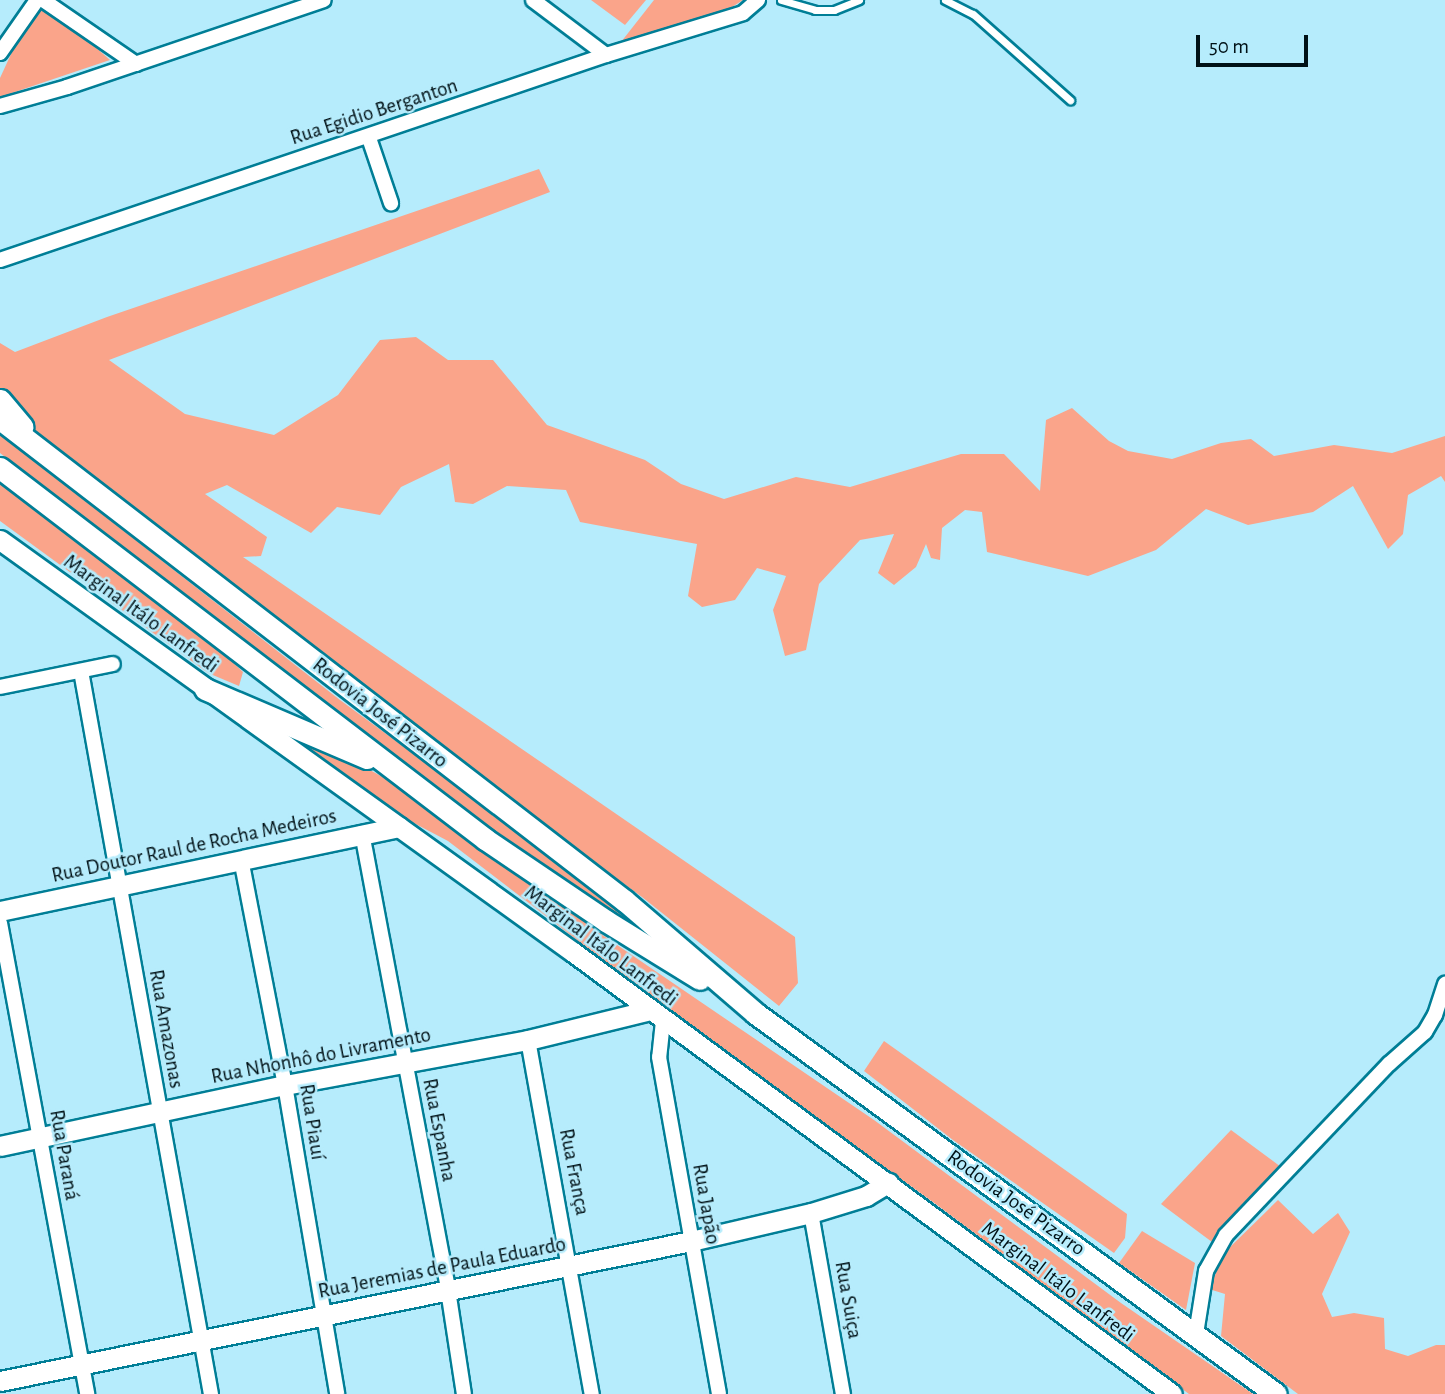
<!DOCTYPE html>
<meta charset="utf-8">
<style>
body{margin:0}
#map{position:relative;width:1445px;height:1394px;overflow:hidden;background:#b6ecfc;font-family:"Alegreya Sans",sans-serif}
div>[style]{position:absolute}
.green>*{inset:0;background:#faa48a}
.roads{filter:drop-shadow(2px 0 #007e96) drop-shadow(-2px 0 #007e96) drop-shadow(0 2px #007e96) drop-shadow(0 -2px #007e96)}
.lane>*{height:7px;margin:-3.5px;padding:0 3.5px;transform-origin:3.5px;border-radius:3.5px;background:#fff}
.street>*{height:14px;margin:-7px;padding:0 7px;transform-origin:7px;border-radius:7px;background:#fff}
.secondary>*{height:19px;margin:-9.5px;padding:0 9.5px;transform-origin:9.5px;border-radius:9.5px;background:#fff}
.primary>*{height:21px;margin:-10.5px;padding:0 10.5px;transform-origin:10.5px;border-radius:10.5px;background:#fff}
span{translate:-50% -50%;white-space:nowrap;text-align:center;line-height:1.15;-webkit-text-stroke:5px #b6ecfc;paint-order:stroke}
.street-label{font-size:21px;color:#001116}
.scale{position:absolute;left:1196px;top:35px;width:112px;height:32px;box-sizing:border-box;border:4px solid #001116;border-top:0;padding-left:9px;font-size:21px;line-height:24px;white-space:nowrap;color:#001116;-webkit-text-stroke:5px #b6ecfc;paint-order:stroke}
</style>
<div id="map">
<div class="green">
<i style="clip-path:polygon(591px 0,646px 0,625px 25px)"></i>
<i style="clip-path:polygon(654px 0,743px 0,732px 7px,621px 42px)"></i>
<i style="clip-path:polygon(40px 8px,75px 29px,110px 60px,0 97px,0 78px,18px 39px)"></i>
<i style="clip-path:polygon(539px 169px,550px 192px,109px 360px,185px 414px,274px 435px,338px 395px,380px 340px,416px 337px,448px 360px,493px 360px,547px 425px,645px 460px,681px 484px,724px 499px,796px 477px,850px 487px,961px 454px,1004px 454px,1040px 491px,1046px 420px,1072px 408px,1109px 441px,1128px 451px,1172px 459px,1221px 443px,1251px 439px,1274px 456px,1334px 445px,1392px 453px,1445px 436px,1445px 482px,1441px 476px,1408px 495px,1403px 534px,1388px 549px,1353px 486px,1313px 512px,1248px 525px,1206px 509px,1156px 550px,1088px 576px,987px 552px,982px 512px,965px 510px,942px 528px,940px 560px,931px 558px,926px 544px,916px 567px,894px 585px,878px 573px,894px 534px,860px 540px,819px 584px,806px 650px,785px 656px,773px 610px,786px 576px,757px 568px,735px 600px,702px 607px,688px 596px,697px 544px,580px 522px,566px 490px,507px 486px,473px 504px,455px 502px,449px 464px,401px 487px,380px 515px,337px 507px,311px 533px,227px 485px,205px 494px,267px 537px,261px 556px,243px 557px,795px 937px,798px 983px,779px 1006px,642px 897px,455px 761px,52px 450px,0 392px,0 343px,15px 352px,107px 317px)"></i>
<i style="clip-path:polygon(0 434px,340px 700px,577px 874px,663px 945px,609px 914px,351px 726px,0 453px)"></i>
<i style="clip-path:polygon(0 481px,225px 655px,243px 672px,239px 686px,208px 673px,0 521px)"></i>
<i style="clip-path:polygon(272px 721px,315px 740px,390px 781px,601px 934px,874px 1120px,1121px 1303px,1253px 1394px,1189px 1394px,937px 1205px,685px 1023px,448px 841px,410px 821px)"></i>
<i style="clip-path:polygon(884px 1041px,1127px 1214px,1125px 1238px,1114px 1253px,953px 1140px,864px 1071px)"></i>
<i style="clip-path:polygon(1231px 1130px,1281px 1167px,1212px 1242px,1161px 1204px)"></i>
<i style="clip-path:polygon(1278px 1200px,1313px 1234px,1338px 1213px,1350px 1232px,1322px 1294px,1332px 1317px,1354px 1313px,1384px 1318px,1385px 1349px,1408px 1356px,1436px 1345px,1445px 1345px,1445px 1394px,1298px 1394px,1221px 1336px,1225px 1294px,1209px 1289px,1225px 1252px)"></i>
<i style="clip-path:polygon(1142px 1231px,1195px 1263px,1186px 1310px,1119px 1263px)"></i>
</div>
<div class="roads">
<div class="lane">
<i style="left:781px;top:0;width:35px;rotate:16deg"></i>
<i style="left:815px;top:10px;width:19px"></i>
<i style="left:834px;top:10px;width:27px;rotate:-22deg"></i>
<i style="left:945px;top:0;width:31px;rotate:27deg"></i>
<i style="left:973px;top:14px;width:130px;rotate:41.6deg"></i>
</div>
<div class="street">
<i style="left:43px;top:0;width:113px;rotate:34.5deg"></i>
<i style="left:533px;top:0;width:91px;rotate:37deg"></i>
<i style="left:0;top:53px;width:65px;rotate:-55.1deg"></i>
<i style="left:0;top:106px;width:70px;rotate:-15.8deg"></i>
<i style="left:67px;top:87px;width:271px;rotate:-18.7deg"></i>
<i style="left:369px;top:138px;width:69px;rotate:71.3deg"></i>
<i style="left:0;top:260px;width:640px;rotate:-18.69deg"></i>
<i style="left:606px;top:55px;width:143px;rotate:-17deg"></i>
<i style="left:743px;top:13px;width:20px;rotate:-41deg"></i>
<i style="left:81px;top:671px;width:735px;rotate:79.81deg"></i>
<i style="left:0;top:687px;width:115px;rotate:-11.5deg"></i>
<i style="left:362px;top:833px;width:465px;rotate:79.3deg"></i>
<i style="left:448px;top:1290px;width:105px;rotate:81.3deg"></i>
<i style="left:241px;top:859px;width:230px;rotate:79deg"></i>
<i style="left:285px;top:1085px;width:313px;rotate:80.4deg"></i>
<i style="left:0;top:923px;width:479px;rotate:79.5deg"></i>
<i style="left:663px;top:1021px;width:36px;rotate:96deg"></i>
<i style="left:659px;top:1057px;width:342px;rotate:79.9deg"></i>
<i style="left:528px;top:1040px;width:360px;rotate:79.8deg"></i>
<i style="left:811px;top:1213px;width:184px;rotate:80deg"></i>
<i style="left:1196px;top:1334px;width:64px;rotate:-81deg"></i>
<i style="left:1206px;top:1271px;width:41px;rotate:-60.9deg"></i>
<i style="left:1226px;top:1235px;width:236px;rotate:-46.4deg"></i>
<i style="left:1389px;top:1064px;width:48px;rotate:-41.6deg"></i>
<i style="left:1425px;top:1032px;width:20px;rotate:-60deg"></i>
<i style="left:1435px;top:1015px;width:33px;rotate:-72deg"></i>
</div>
<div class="secondary">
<i style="left:0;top:540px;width:706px;rotate:35.72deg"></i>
<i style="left:573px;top:952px;width:744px;rotate:36.42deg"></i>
<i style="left:0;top:911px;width:408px;rotate:-11.9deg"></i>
<i style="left:0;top:1146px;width:291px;rotate:-12.1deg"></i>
<i style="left:285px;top:1085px;width:247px;rotate:-10.5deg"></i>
<i style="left:528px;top:1040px;width:126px;rotate:-13.8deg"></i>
<i style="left:0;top:1381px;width:705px;rotate:-11.45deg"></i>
<i style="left:691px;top:1241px;width:123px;rotate:-13.1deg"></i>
<i style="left:811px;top:1213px;width:58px;rotate:-17.2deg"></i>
<i style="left:866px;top:1196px;width:26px;rotate:-31deg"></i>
</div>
<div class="primary">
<i style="left:0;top:400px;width:35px;rotate:50deg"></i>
<i style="left:0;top:419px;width:789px;rotate:37.64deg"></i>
<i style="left:625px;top:901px;width:172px;rotate:40.7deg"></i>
<i style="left:755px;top:1013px;width:645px;rotate:36.18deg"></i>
<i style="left:0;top:468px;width:611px;rotate:37.41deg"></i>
<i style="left:485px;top:839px;width:146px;rotate:34.1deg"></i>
<i style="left:606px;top:921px;width:110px;rotate:31.7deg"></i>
<i style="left:205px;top:689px;width:176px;rotate:23.1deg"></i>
</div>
</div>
<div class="street-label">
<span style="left:374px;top:112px;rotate:-18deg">Rua Egidio Berganton</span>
<span style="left:141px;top:614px;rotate:36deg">Marginal Itálo Lanfredi</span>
<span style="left:380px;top:713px;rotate:38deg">Rodovia José Pizarro</span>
<span style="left:194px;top:846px;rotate:-12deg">Rua Doutor Raul de Rocha Medeiros</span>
<span style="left:601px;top:946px;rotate:37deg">Marginal Itálo Lanfredi</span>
<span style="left:166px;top:1029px;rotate:80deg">Rua Amazonas</span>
<span style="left:321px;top:1056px;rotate:-11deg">Rua Nhonhô do Livramento</span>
<span style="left:312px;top:1122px;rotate:81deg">Rua Piauí</span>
<span style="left:439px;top:1130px;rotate:79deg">Rua Espanha</span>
<span style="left:64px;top:1155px;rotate:80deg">Rua Paraná</span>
<span style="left:574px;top:1172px;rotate:79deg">Rua França</span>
<span style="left:1016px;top:1203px;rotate:36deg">Rodovia José Pizarro</span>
<span style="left:706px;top:1204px;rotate:80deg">Rua Japão</span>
<span style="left:442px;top:1268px;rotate:-11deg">Rua Jeremias de Paula Eduardo</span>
<span style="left:1058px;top:1282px;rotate:37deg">Marginal Itálo Lanfredi</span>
<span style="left:848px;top:1300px;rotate:80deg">Rua Suiça</span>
</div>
<div class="scale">50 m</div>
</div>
